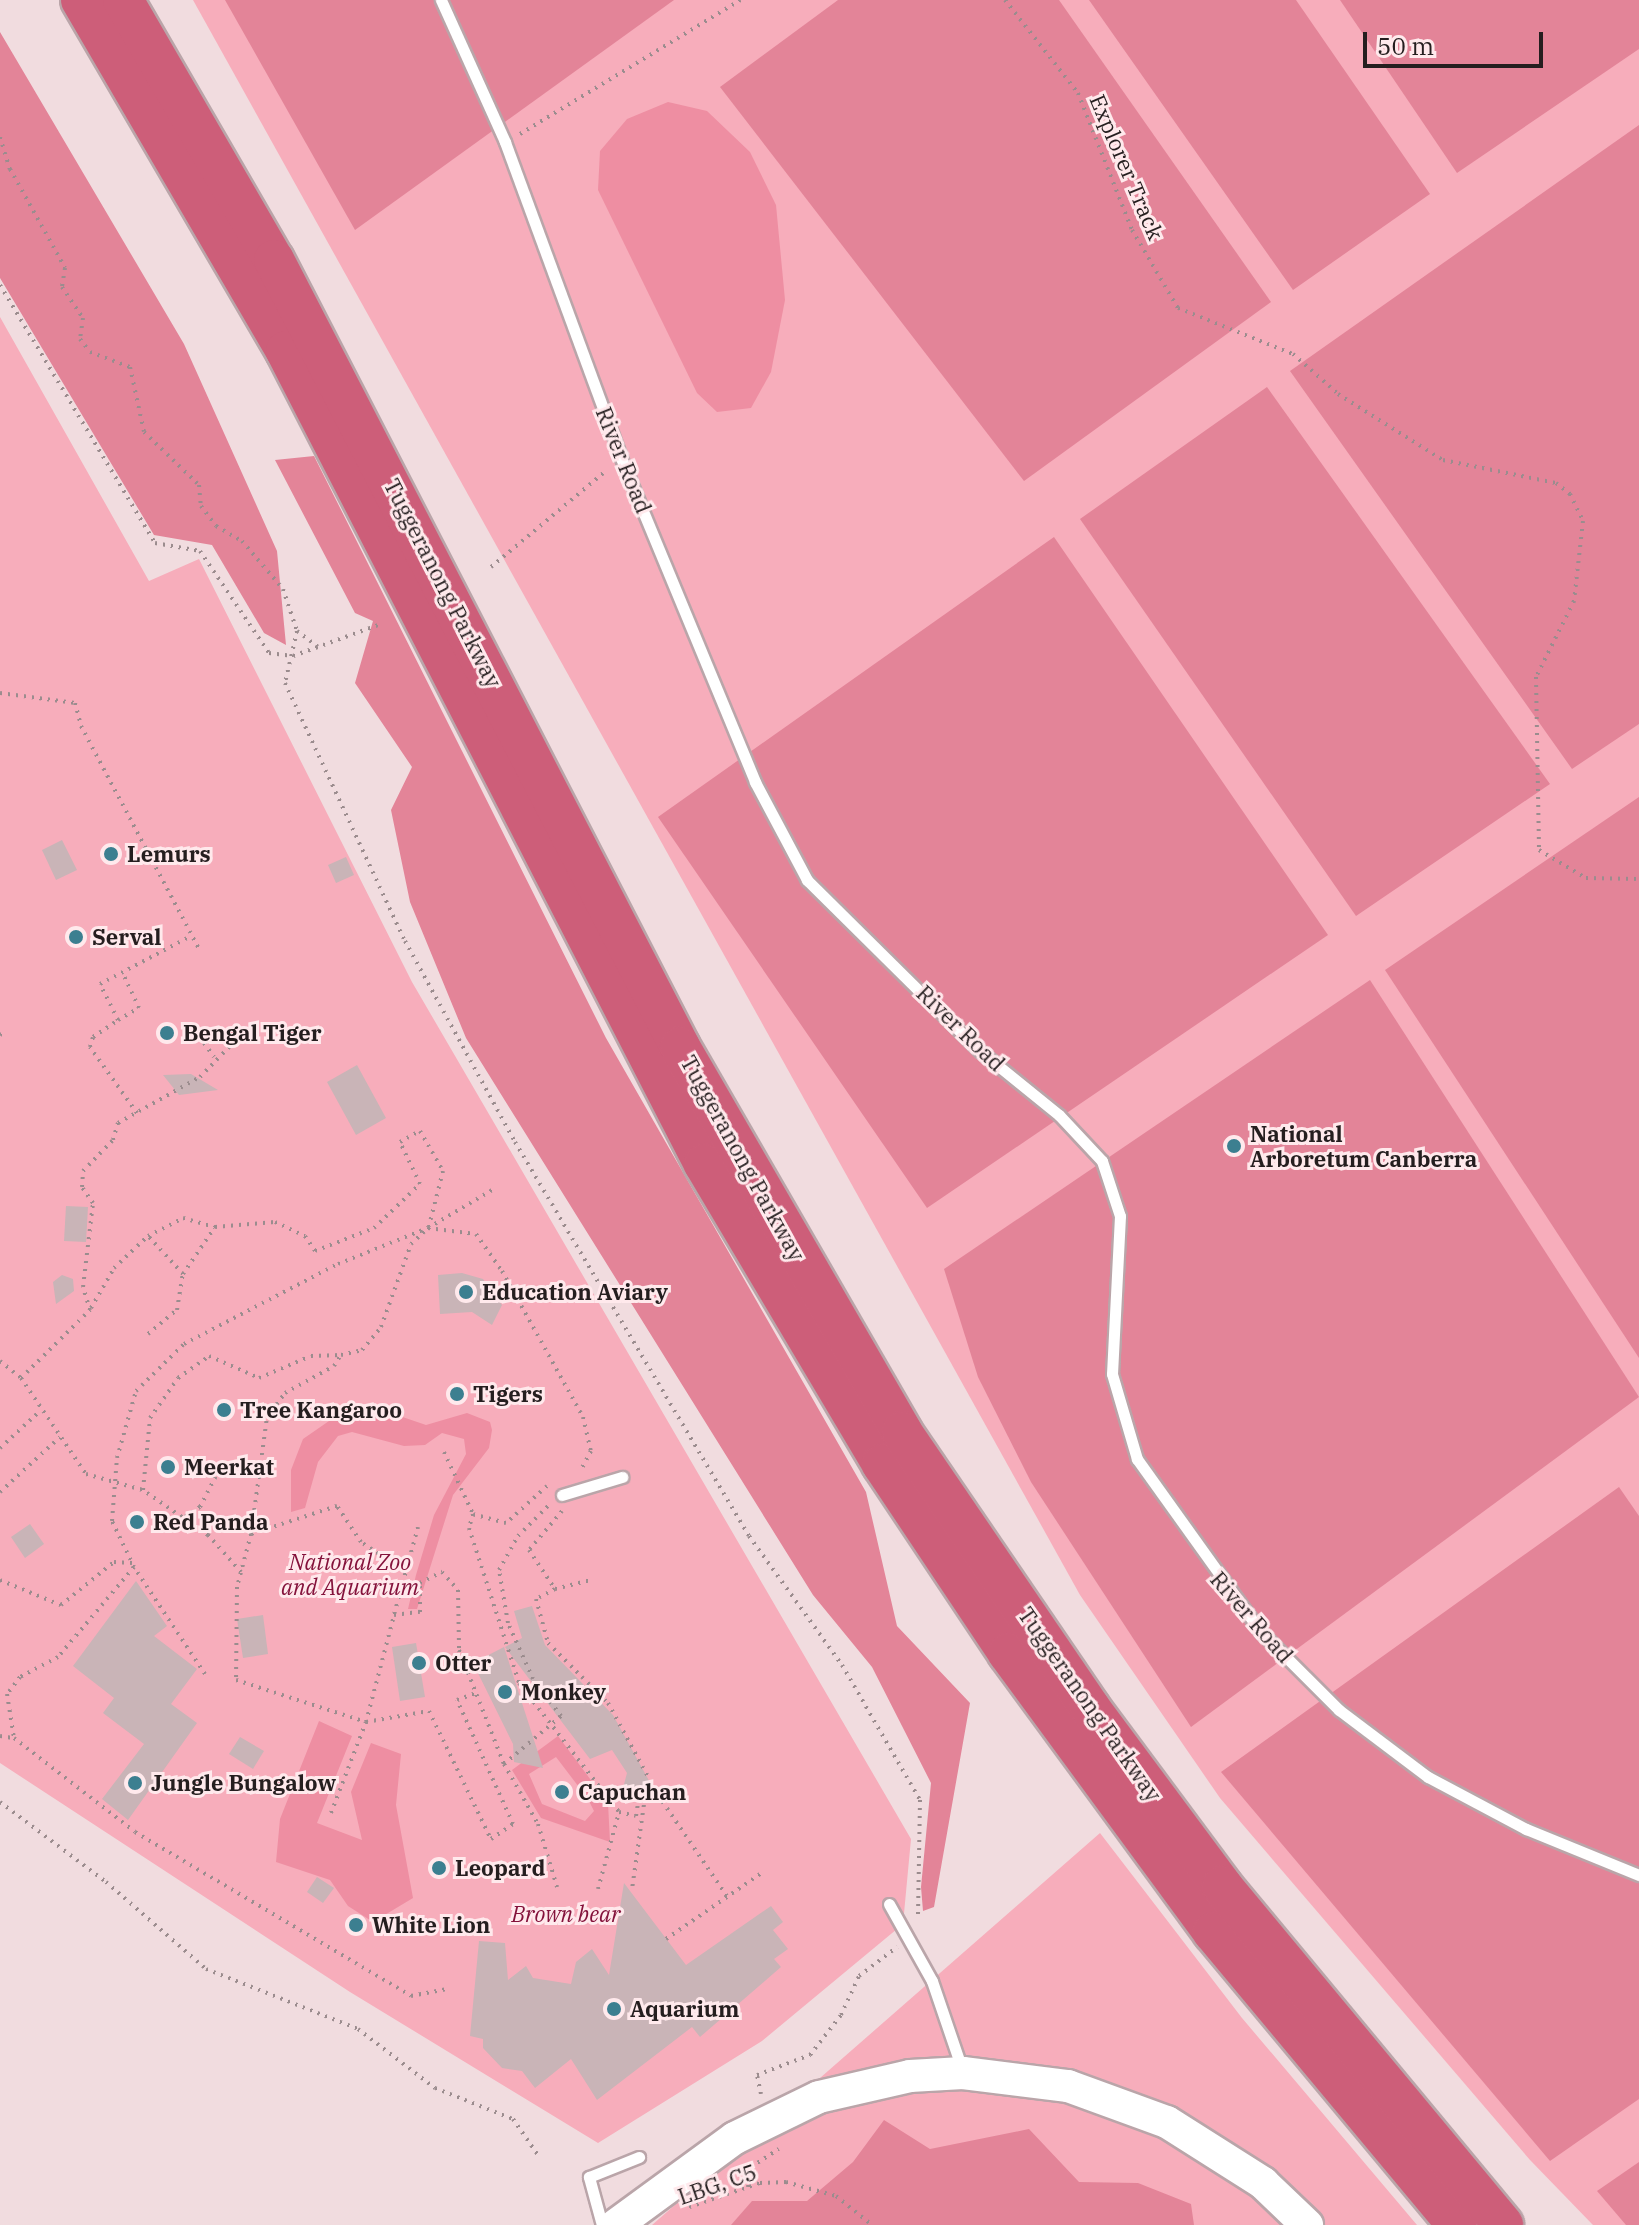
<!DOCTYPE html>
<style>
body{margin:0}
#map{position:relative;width:1639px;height:2225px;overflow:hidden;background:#f1dcdf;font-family:"IBM Plex Serif",serif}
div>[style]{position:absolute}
.green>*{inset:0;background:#f7adbb}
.forest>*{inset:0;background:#e38498}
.water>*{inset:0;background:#ee8ea2}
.building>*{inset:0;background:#c9b4b7}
.path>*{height:4px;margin-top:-2px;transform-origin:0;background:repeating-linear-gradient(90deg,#9b8c8e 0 2px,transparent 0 8px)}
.roads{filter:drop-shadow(2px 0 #baa5a9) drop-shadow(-2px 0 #baa5a9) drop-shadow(0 2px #baa5a9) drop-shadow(0 -2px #baa5a9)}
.lane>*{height:11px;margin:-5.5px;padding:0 5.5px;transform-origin:5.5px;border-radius:5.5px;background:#fff}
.secondary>*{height:32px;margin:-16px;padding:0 16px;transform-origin:16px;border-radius:16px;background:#fff}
.highway>*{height:40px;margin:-20px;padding:0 20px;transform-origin:20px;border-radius:20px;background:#cd5e79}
.dots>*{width:22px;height:22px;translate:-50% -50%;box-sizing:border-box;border:4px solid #ffe9ec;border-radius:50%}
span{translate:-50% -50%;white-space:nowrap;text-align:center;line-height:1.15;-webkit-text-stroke:6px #ffe9ec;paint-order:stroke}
.street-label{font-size:22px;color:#251e1f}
.poi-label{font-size:22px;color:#251e1f;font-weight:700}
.left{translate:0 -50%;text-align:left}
.park-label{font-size:22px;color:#84123b;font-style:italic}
.scale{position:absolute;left:1363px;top:32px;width:180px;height:36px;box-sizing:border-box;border:4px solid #251e1f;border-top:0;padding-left:10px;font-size:24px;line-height:28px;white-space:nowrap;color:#251e1f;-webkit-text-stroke:6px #ffe9ec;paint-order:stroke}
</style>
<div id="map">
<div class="green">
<i style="clip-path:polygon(193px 0,1639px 0,1639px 2225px,1593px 2225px,1530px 2160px,1220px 1798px,1080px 1595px)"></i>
<i style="clip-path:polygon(0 317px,149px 581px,199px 559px,412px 982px,911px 1839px,903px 1924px,762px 2041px,598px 2143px,350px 1992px,0 1763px)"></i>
<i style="clip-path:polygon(1100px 1833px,1242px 2018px,1417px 2225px,652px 2225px)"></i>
</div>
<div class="forest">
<i style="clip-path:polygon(225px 0,674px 0,355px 230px)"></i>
<i style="clip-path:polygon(838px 0,1059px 0,1271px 302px,1024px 481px,720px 87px)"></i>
<i style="clip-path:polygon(1089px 0,1296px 0,1430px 194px,1293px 290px)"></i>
<i style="clip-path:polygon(1340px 0,1639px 0,1639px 49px,1457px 173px)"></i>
<i style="clip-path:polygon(0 32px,184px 344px,277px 551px,286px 645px,264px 633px,212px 545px,154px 535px,0 278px)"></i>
<i style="clip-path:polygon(1639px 125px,1639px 724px,1572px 769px,1290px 371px)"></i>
<i style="clip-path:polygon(1267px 387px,1550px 784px,1356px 916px,1080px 519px)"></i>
<i style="clip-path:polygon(314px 456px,606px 1038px,866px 1492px,897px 1626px,970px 1703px,934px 1907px,923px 1911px,921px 1887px,931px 1783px,872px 1667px,813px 1595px,466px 1038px,410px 902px,391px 810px,412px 767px,355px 683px,373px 621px,355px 613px,275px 460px)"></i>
<i style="clip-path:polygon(1054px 537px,1328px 935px,927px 1208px,658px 817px)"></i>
<i style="clip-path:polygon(1639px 797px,1639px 1358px,1385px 970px)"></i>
<i style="clip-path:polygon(1370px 980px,1639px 1397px,1191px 1727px,1031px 1482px,978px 1377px,944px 1269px)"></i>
<i style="clip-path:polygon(1619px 1487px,1639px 1516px,1639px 2099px,1550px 2161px,1221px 1772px)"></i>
<i style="clip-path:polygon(884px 2120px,930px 2149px,1029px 2129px,1079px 2182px,1138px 2183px,1191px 2204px,1194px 2225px,731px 2225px,752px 2201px,807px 2201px,853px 2162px)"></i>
<i style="clip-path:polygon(1639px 2162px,1639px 2225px,1626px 2225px,1597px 2191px)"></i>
</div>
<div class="water">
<i style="clip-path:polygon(668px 102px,707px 111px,750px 152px,776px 205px,785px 300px,771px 372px,751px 408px,717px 412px,697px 393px,598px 190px,600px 151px,627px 119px)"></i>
<i style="clip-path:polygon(382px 1410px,426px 1425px,467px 1413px,490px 1422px,492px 1430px,489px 1448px,453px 1495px,417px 1609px,408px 1609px,416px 1575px,434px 1515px,466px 1454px,464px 1439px,442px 1433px,425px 1445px,404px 1446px,352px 1432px,338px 1436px,318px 1462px,305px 1508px,291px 1512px,291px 1470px,303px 1439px,342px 1412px)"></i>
<i style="clip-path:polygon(319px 1721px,352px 1736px,317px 1823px,362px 1840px,351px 1792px,371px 1743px,401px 1754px,396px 1805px,413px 1898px,373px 1922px,348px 1906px,330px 1880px,276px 1862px,280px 1819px)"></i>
<i style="clip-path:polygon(evenodd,558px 1736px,608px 1803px,610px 1842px,541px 1818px,512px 1770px,558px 1736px,556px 1757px,588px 1799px,594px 1811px,585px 1821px,542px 1804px,529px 1774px,556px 1757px)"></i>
</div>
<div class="building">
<i style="clip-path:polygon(62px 840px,77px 870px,56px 880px,42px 850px)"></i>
<i style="clip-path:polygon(346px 857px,354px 875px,336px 883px,328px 865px)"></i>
<i style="clip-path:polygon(357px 1065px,386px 1118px,356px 1135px,327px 1082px)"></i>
<i style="clip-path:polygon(191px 1074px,218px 1090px,179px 1095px,163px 1075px)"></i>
<i style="clip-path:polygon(66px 1206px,88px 1207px,86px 1242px,64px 1241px)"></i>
<i style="clip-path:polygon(462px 1273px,483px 1279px,502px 1305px,492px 1325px,472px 1312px,440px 1314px,438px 1275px)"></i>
<i style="clip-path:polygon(62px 1275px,73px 1279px,74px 1291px,56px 1304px,53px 1282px)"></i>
<i style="clip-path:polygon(30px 1524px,44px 1544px,25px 1558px,11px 1537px)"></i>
<i style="clip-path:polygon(136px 1581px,167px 1626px,154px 1636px,197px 1669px,171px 1704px,197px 1723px,128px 1820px,102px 1799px,144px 1744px,103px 1713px,114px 1698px,73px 1666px)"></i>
<i style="clip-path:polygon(532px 1606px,545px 1645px,613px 1715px,658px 1797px,623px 1788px,627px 1773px,612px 1750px,590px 1759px,505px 1647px,522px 1638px,514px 1611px)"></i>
<i style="clip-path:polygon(263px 1615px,268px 1654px,243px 1658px,237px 1619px)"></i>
<i style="clip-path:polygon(416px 1643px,425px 1697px,400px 1701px,392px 1647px)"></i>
<i style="clip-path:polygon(504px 1647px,543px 1768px,514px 1762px,513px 1744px,473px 1663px)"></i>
<i style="clip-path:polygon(240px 1737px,264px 1751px,253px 1769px,229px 1754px)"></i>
<i style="clip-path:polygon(317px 1877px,334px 1888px,323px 1903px,307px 1892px)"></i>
<i style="clip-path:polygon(624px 1883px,686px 1965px,771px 1906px,783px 1922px,773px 1930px,788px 1949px,774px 1959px,781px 1967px,700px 2037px,692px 2027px,597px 2100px,571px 2059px,535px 2088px,522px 2071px,502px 2068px,483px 2048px,483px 2039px,470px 2036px,479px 1941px,505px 1943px,508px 1980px,526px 1966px,533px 1978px,571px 1984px,576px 1962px,592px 1949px,609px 1975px)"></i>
</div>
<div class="path">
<i style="left:1005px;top:0;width:118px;rotate:51.9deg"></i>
<i style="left:1078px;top:93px;width:147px;rotate:68.5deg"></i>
<i style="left:1132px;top:230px;width:91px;rotate:59.5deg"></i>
<i style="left:1178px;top:308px;width:124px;rotate:21.8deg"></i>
<i style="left:1293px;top:354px;width:60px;rotate:41.6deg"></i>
<i style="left:1338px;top:394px;width:124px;rotate:32.2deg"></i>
<i style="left:1443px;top:460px;width:115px;rotate:11.5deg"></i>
<i style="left:1556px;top:483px;width:18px;rotate:38deg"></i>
<i style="left:1570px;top:494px;width:30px;rotate:64deg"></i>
<i style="left:1583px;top:521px;width:81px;rotate:96.4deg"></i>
<i style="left:1574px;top:601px;width:85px;rotate:116.6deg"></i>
<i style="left:1536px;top:677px;width:173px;rotate:89deg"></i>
<i style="left:1539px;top:850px;width:55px;rotate:30.8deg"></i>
<i style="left:1586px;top:878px;width:53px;rotate:1.1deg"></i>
<i style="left:520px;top:134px;width:258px;rotate:-31.3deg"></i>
<i style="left:0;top:137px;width:34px;rotate:73deg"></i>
<i style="left:10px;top:169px;width:113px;rotate:60.9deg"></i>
<i style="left:65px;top:268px;width:19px;rotate:99deg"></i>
<i style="left:62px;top:287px;width:37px;rotate:56deg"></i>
<i style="left:83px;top:318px;width:21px;rotate:98deg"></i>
<i style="left:80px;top:339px;width:16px;rotate:52deg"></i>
<i style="left:90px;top:352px;width:43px;rotate:20.6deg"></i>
<i style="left:130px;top:367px;width:66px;rotate:77.8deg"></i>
<i style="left:144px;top:432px;width:76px;rotate:43.9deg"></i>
<i style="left:199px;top:485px;width:21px;rotate:85deg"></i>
<i style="left:201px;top:506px;width:25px;rotate:53deg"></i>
<i style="left:216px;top:526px;width:30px;rotate:30deg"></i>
<i style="left:242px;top:541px;width:63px;rotate:49.5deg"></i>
<i style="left:283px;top:589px;width:44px;rotate:71.6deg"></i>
<i style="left:297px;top:631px;width:53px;rotate:103deg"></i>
<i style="left:285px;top:683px;width:285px;rotate:65.1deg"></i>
<i style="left:405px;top:941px;width:229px;rotate:61.3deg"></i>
<i style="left:515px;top:1142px;width:458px;rotate:59.3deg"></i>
<i style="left:749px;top:1536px;width:159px;rotate:54.2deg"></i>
<i style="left:842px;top:1665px;width:156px;rotate:60deg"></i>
<i style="left:920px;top:1800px;width:117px;rotate:91deg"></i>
<i style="left:0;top:285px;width:301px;rotate:59deg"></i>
<i style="left:155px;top:543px;width:46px;rotate:10.1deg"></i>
<i style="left:200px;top:551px;width:123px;rotate:55.9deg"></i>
<i style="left:269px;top:653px;width:24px;rotate:7deg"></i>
<i style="left:293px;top:656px;width:94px;rotate:-20deg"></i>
<i style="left:491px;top:567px;width:151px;rotate:-39.9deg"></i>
<i style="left:297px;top:631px;width:26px;rotate:37deg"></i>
<i style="left:0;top:693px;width:76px;rotate:7.6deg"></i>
<i style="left:75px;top:703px;width:24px;rotate:75deg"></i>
<i style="left:81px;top:726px;width:255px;rotate:62.1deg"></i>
<i style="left:118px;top:1020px;width:24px;rotate:-30deg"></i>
<i style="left:139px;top:1008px;width:40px;rotate:-115deg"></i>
<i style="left:0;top:1035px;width:7px;rotate:-27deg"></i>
<i style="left:204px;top:1043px;width:17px;rotate:54deg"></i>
<i style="left:137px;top:1113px;width:81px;rotate:-125.5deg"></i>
<i style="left:90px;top:1047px;width:10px;rotate:-73deg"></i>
<i style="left:93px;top:1037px;width:30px;rotate:-34deg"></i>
<i style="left:118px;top:1020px;width:40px;rotate:-116.6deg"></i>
<i style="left:100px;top:984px;width:103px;rotate:-27.8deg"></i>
<i style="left:183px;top:1274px;width:52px;rotate:-132.6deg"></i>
<i style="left:148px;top:1236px;width:39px;rotate:-27deg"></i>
<i style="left:183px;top:1218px;width:33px;rotate:16deg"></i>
<i style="left:91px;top:1308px;width:46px;rotate:-60.1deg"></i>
<i style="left:114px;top:1268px;width:47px;rotate:-43.3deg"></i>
<i style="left:148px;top:1334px;width:38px;rotate:-40deg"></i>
<i style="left:177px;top:1310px;width:36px;rotate:-81deg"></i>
<i style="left:183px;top:1274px;width:57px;rotate:-55.8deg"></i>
<i style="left:215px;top:1227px;width:60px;rotate:-4.8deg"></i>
<i style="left:275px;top:1222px;width:33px;rotate:25deg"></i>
<i style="left:305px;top:1236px;width:18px;rotate:56deg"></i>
<i style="left:315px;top:1251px;width:63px;rotate:-21.3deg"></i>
<i style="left:374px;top:1228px;width:64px;rotate:-43.7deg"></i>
<i style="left:420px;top:1184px;width:47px;rotate:-115.5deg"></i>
<i style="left:400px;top:1142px;width:23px;rotate:-29deg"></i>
<i style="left:420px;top:1131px;width:46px;rotate:60.1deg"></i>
<i style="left:443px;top:1171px;width:57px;rotate:104.3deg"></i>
<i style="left:0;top:1361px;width:27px;rotate:39deg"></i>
<i style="left:21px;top:1378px;width:116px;rotate:55.9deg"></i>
<i style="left:86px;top:1474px;width:59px;rotate:15.7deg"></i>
<i style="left:21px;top:1378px;width:97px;rotate:-44.6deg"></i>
<i style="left:90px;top:1310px;width:24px;rotate:-107deg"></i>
<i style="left:83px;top:1287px;width:85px;rotate:-83.2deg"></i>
<i style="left:93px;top:1203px;width:19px;rotate:-125deg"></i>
<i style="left:82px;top:1187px;width:16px;rotate:-86deg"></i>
<i style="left:83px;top:1171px;width:43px;rotate:-45.9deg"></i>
<i style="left:113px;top:1140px;width:18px;rotate:-74deg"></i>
<i style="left:118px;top:1123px;width:94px;rotate:-29.3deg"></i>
<i style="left:200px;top:1077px;width:43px;rotate:-45.9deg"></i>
<i style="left:0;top:1448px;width:56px;rotate:-42.8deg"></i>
<i style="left:444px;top:1452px;width:68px;rotate:64.9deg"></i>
<i style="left:547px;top:1486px;width:55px;rotate:137.9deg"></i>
<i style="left:506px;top:1523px;width:34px;rotate:-165deg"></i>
<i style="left:473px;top:1514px;width:15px;rotate:106deg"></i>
<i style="left:469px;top:1528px;width:163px;rotate:72.1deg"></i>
<i style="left:519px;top:1683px;width:163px;rotate:52.2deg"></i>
<i style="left:619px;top:1812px;width:17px;rotate:13deg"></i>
<i style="left:636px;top:1816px;width:20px;rotate:-81deg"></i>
<i style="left:639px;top:1796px;width:6px;rotate:9deg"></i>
<i style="left:645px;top:1797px;width:94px;rotate:98deg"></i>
<i style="left:0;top:1492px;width:81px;rotate:-42.5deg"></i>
<i style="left:562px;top:1511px;width:51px;rotate:130.2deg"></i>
<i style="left:529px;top:1550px;width:47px;rotate:56.3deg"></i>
<i style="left:555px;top:1589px;width:36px;rotate:-14deg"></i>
<i style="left:185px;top:1517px;width:18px;rotate:-34deg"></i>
<i style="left:200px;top:1507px;width:42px;rotate:-62.8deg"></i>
<i style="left:418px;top:1527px;width:91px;rotate:105.3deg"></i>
<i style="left:394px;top:1615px;width:26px;rotate:-7deg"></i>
<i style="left:420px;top:1612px;width:29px;rotate:-90deg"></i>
<i style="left:420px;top:1583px;width:25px;rotate:-27deg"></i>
<i style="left:442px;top:1572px;width:24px;rotate:48deg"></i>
<i style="left:458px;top:1590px;width:60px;rotate:89deg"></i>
<i style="left:459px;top:1650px;width:123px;rotate:68.5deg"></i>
<i style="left:504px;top:1764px;width:75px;rotate:-40.1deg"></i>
<i style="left:561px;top:1716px;width:46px;rotate:-127.1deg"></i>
<i style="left:533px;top:1679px;width:61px;rotate:-114.1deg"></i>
<i style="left:508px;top:1623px;width:54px;rotate:-99.6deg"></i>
<i style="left:499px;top:1570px;width:39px;rotate:-61deg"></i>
<i style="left:518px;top:1536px;width:45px;rotate:-45deg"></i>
<i style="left:251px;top:1534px;width:55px;rotate:104.8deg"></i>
<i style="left:237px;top:1587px;width:93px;rotate:90.6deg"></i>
<i style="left:236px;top:1680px;width:137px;rotate:17.9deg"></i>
<i style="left:366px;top:1722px;width:64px;rotate:-9.9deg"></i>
<i style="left:429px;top:1711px;width:142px;rotate:64.2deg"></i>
<i style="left:491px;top:1839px;width:27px;rotate:-34deg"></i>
<i style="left:513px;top:1824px;width:136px;rotate:-114.3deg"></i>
<i style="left:457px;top:1700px;width:20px;rotate:-20deg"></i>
<i style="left:134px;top:1567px;width:118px;rotate:130.2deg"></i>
<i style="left:58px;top:1657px;width:43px;rotate:152.2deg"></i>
<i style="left:20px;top:1677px;width:21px;rotate:127deg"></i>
<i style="left:7px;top:1694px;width:45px;rotate:81deg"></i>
<i style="left:14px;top:1738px;width:153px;rotate:37.8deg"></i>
<i style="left:135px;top:1832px;width:321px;rotate:30.7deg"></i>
<i style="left:411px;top:1996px;width:38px;rotate:-11deg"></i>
<i style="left:405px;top:1571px;width:53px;rotate:-146.6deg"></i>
<i style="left:361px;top:1542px;width:43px;rotate:-123.7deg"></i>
<i style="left:337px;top:1506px;width:90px;rotate:162deg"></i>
<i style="left:251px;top:1534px;width:118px;rotate:-82.2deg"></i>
<i style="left:267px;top:1417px;width:30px;rotate:-53deg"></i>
<i style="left:285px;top:1393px;width:56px;rotate:-28.9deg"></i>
<i style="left:334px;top:1366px;width:13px;rotate:-58deg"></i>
<i style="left:341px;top:1355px;width:22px;rotate:-13deg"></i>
<i style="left:362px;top:1350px;width:30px;rotate:-50deg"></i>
<i style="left:381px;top:1327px;width:88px;rotate:-70.1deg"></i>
<i style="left:411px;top:1244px;width:23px;rotate:-43deg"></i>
<i style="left:428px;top:1228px;width:48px;rotate:7.1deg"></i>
<i style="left:476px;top:1234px;width:45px;rotate:54.9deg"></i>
<i style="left:502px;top:1271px;width:167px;rotate:61deg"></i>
<i style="left:583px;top:1417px;width:35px;rotate:77deg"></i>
<i style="left:591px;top:1451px;width:21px;rotate:118deg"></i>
<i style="left:241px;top:1572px;width:50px;rotate:-131.7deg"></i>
<i style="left:208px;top:1535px;width:79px;rotate:-145.3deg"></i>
<i style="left:143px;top:1490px;width:72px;rotate:-84.4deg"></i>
<i style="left:150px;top:1418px;width:49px;rotate:-55deg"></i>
<i style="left:178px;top:1378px;width:38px;rotate:-35deg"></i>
<i style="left:209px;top:1356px;width:55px;rotate:23.7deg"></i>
<i style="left:259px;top:1378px;width:56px;rotate:-22.9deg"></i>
<i style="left:311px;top:1356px;width:30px;rotate:-2deg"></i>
<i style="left:0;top:1580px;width:66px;rotate:22.3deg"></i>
<i style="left:61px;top:1605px;width:68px;rotate:-39.1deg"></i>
<i style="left:114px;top:1562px;width:18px;rotate:3deg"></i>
<i style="left:555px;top:1589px;width:21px;rotate:152deg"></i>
<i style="left:536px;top:1599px;width:46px;rotate:74.7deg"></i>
<i style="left:548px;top:1643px;width:85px;rotate:45deg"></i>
<i style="left:608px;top:1703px;width:105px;rotate:61.5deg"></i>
<i style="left:658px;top:1795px;width:122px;rotate:55.7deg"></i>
<i style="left:205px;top:1674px;width:128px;rotate:-123.6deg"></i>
<i style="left:134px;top:1567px;width:51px;rotate:-115.6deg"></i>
<i style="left:112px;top:1521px;width:63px;rotate:-85.5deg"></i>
<i style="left:117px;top:1458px;width:70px;rotate:-74.2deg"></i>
<i style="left:136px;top:1391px;width:67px;rotate:-44.4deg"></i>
<i style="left:184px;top:1344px;width:174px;rotate:-27.5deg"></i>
<i style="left:338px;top:1264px;width:97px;rotate:-21.8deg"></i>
<i style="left:428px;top:1228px;width:77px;rotate:-30.6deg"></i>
<i style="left:0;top:1736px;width:13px;rotate:9deg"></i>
<i style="left:504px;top:1764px;width:69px;rotate:60.5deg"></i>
<i style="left:538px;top:1824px;width:66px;rotate:73.2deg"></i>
<i style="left:0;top:1802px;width:133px;rotate:37deg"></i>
<i style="left:106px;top:1882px;width:133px;rotate:41deg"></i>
<i style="left:206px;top:1969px;width:163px;rotate:21.5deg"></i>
<i style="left:358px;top:2029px;width:97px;rotate:37.5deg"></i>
<i style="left:435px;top:2088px;width:84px;rotate:21.7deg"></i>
<i style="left:513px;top:2119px;width:47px;rotate:55.3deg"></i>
<i style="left:331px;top:1813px;width:97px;rotate:-69deg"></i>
<i style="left:366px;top:1722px;width:111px;rotate:-75.3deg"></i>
<i style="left:598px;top:1889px;width:80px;rotate:-74.7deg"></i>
<i style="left:666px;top:1939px;width:118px;rotate:-34.6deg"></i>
<i style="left:761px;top:2094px;width:19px;rotate:-102deg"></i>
<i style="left:757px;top:2075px;width:57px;rotate:-20.7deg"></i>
<i style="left:810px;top:2055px;width:51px;rotate:-52.2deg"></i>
<i style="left:841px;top:2015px;width:43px;rotate:-65.2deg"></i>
<i style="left:859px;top:1976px;width:48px;rotate:-37.3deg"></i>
<i style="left:748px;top:2187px;width:20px;rotate:-81deg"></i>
<i style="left:751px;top:2167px;width:33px;rotate:-33deg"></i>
<i style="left:689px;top:2207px;width:75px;rotate:-18.7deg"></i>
<i style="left:760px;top:2183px;width:26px;rotate:-2deg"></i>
<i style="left:786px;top:2182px;width:52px;rotate:15.6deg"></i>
<i style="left:836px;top:2196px;width:46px;rotate:38.9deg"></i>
</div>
<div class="roads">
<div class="lane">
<i style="left:441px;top:0;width:156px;rotate:65.7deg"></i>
<i style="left:505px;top:142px;width:337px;rotate:69.8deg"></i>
<i style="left:621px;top:458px;width:351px;rotate:67.5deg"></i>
<i style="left:755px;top:782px;width:111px;rotate:62deg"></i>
<i style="left:807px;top:880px;width:243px;rotate:44.7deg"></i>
<i style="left:980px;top:1051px;width:102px;rotate:39deg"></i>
<i style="left:1059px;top:1115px;width:63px;rotate:46.9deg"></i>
<i style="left:1102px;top:1161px;width:58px;rotate:71.9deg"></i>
<i style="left:1120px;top:1216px;width:158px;rotate:92.9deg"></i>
<i style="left:1112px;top:1374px;width:89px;rotate:73.6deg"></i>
<i style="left:1137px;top:1459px;width:213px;rotate:54.4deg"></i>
<i style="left:1261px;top:1632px;width:110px;rotate:45deg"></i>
<i style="left:1339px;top:1710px;width:111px;rotate:37deg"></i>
<i style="left:1428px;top:1777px;width:111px;rotate:28deg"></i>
<i style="left:1526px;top:1829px;width:122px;rotate:22.2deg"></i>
<i style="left:562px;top:1495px;width:63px;rotate:-16.7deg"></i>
<i style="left:889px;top:1904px;width:88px;rotate:60.8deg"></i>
<i style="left:932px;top:1981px;width:93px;rotate:71.2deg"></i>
<i style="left:602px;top:2225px;width:50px;rotate:-105.2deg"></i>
<i style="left:589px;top:2177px;width:54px;rotate:-21.8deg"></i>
</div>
<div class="secondary">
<i style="left:616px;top:2225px;width:147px;rotate:-36.2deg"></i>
<i style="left:735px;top:2138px;width:93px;rotate:-26deg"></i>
<i style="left:819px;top:2097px;width:93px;rotate:-13deg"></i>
<i style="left:910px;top:2076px;width:53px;rotate:-3.2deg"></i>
<i style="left:963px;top:2073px;width:106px;rotate:7.1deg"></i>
<i style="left:1068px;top:2086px;width:105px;rotate:20deg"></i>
<i style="left:1167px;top:2122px;width:114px;rotate:32.4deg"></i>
<i style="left:1263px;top:2183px;width:61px;rotate:43.7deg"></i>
</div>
<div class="highway">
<i style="left:81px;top:0;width:406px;rotate:59.7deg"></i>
<i style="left:286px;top:351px;width:914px;rotate:62.79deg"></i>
<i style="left:704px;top:1164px;width:349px;rotate:59.3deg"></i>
<i style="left:882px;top:1464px;width:227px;rotate:56.3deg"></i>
<i style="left:1008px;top:1653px;width:346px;rotate:53.7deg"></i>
<i style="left:1213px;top:1932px;width:381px;rotate:50.2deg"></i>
<i style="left:123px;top:0;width:301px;rotate:59.9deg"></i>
<i style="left:274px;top:260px;width:886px;rotate:62.71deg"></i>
<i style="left:680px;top:1047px;width:444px;rotate:60deg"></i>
<i style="left:902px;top:1432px;width:334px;rotate:55.7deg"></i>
<i style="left:1090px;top:1708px;width:222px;rotate:53.4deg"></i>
<i style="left:1222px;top:1886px;width:440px;rotate:50.3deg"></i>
</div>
</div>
<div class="dots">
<i style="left:111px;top:854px;background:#3c7f90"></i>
<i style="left:76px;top:937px;background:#3c7f90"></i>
<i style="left:167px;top:1033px;background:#3c7f90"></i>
<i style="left:1234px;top:1146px;background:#3c7f90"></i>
<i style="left:466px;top:1292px;background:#3c7f90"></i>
<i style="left:457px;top:1394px;background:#3c7f90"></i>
<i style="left:224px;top:1410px;background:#3c7f90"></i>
<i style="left:168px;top:1467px;background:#3c7f90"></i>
<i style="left:137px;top:1522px;background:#3c7f90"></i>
<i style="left:419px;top:1663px;background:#3c7f90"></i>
<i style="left:505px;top:1692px;background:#3c7f90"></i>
<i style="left:135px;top:1783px;background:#3c7f90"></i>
<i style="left:562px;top:1792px;background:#3c7f90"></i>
<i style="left:439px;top:1868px;background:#3c7f90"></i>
<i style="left:356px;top:1925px;background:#3c7f90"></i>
<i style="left:614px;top:2009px;background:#3c7f90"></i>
</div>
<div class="street-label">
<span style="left:1127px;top:167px;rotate:67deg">Explorer Track</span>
<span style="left:624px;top:460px;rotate:68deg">River Road</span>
<span style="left:443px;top:583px;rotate:63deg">Tuggeranong Parkway</span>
<span style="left:961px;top:1028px;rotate:44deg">River Road</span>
<span style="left:743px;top:1158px;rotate:61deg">Tuggeranong Parkway</span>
<span style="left:1252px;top:1617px;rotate:49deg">River Road</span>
<span style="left:1090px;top:1704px;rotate:55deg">Tuggeranong Parkway</span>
<span style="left:717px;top:2184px;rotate:-19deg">LBG, C5</span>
</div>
<div class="poi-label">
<span class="left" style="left:127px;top:854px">Lemurs</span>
<span class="left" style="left:92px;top:937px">Serval</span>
<span class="left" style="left:183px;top:1033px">Bengal Tiger</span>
<span class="left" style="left:1250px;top:1146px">National<br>Arboretum Canberra</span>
<span class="left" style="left:482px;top:1292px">Education Aviary</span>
<span class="left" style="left:473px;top:1394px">Tigers</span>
<span class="left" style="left:240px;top:1410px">Tree Kangaroo</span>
<span class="left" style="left:184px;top:1467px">Meerkat</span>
<span class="left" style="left:153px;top:1522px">Red Panda</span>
<span class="left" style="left:435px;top:1663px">Otter</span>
<span class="left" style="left:521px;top:1692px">Monkey</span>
<span class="left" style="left:151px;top:1783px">Jungle Bungalow</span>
<span class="left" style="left:578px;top:1792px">Capuchan</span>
<span class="left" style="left:455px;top:1868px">Leopard</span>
<span class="left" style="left:372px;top:1925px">White Lion</span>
<span class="left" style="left:630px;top:2009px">Aquarium</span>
</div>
<div class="park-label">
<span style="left:350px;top:1574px">National Zoo<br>and Aquarium</span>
<span style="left:566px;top:1914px">Brown bear</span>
</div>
<div class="scale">50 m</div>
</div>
